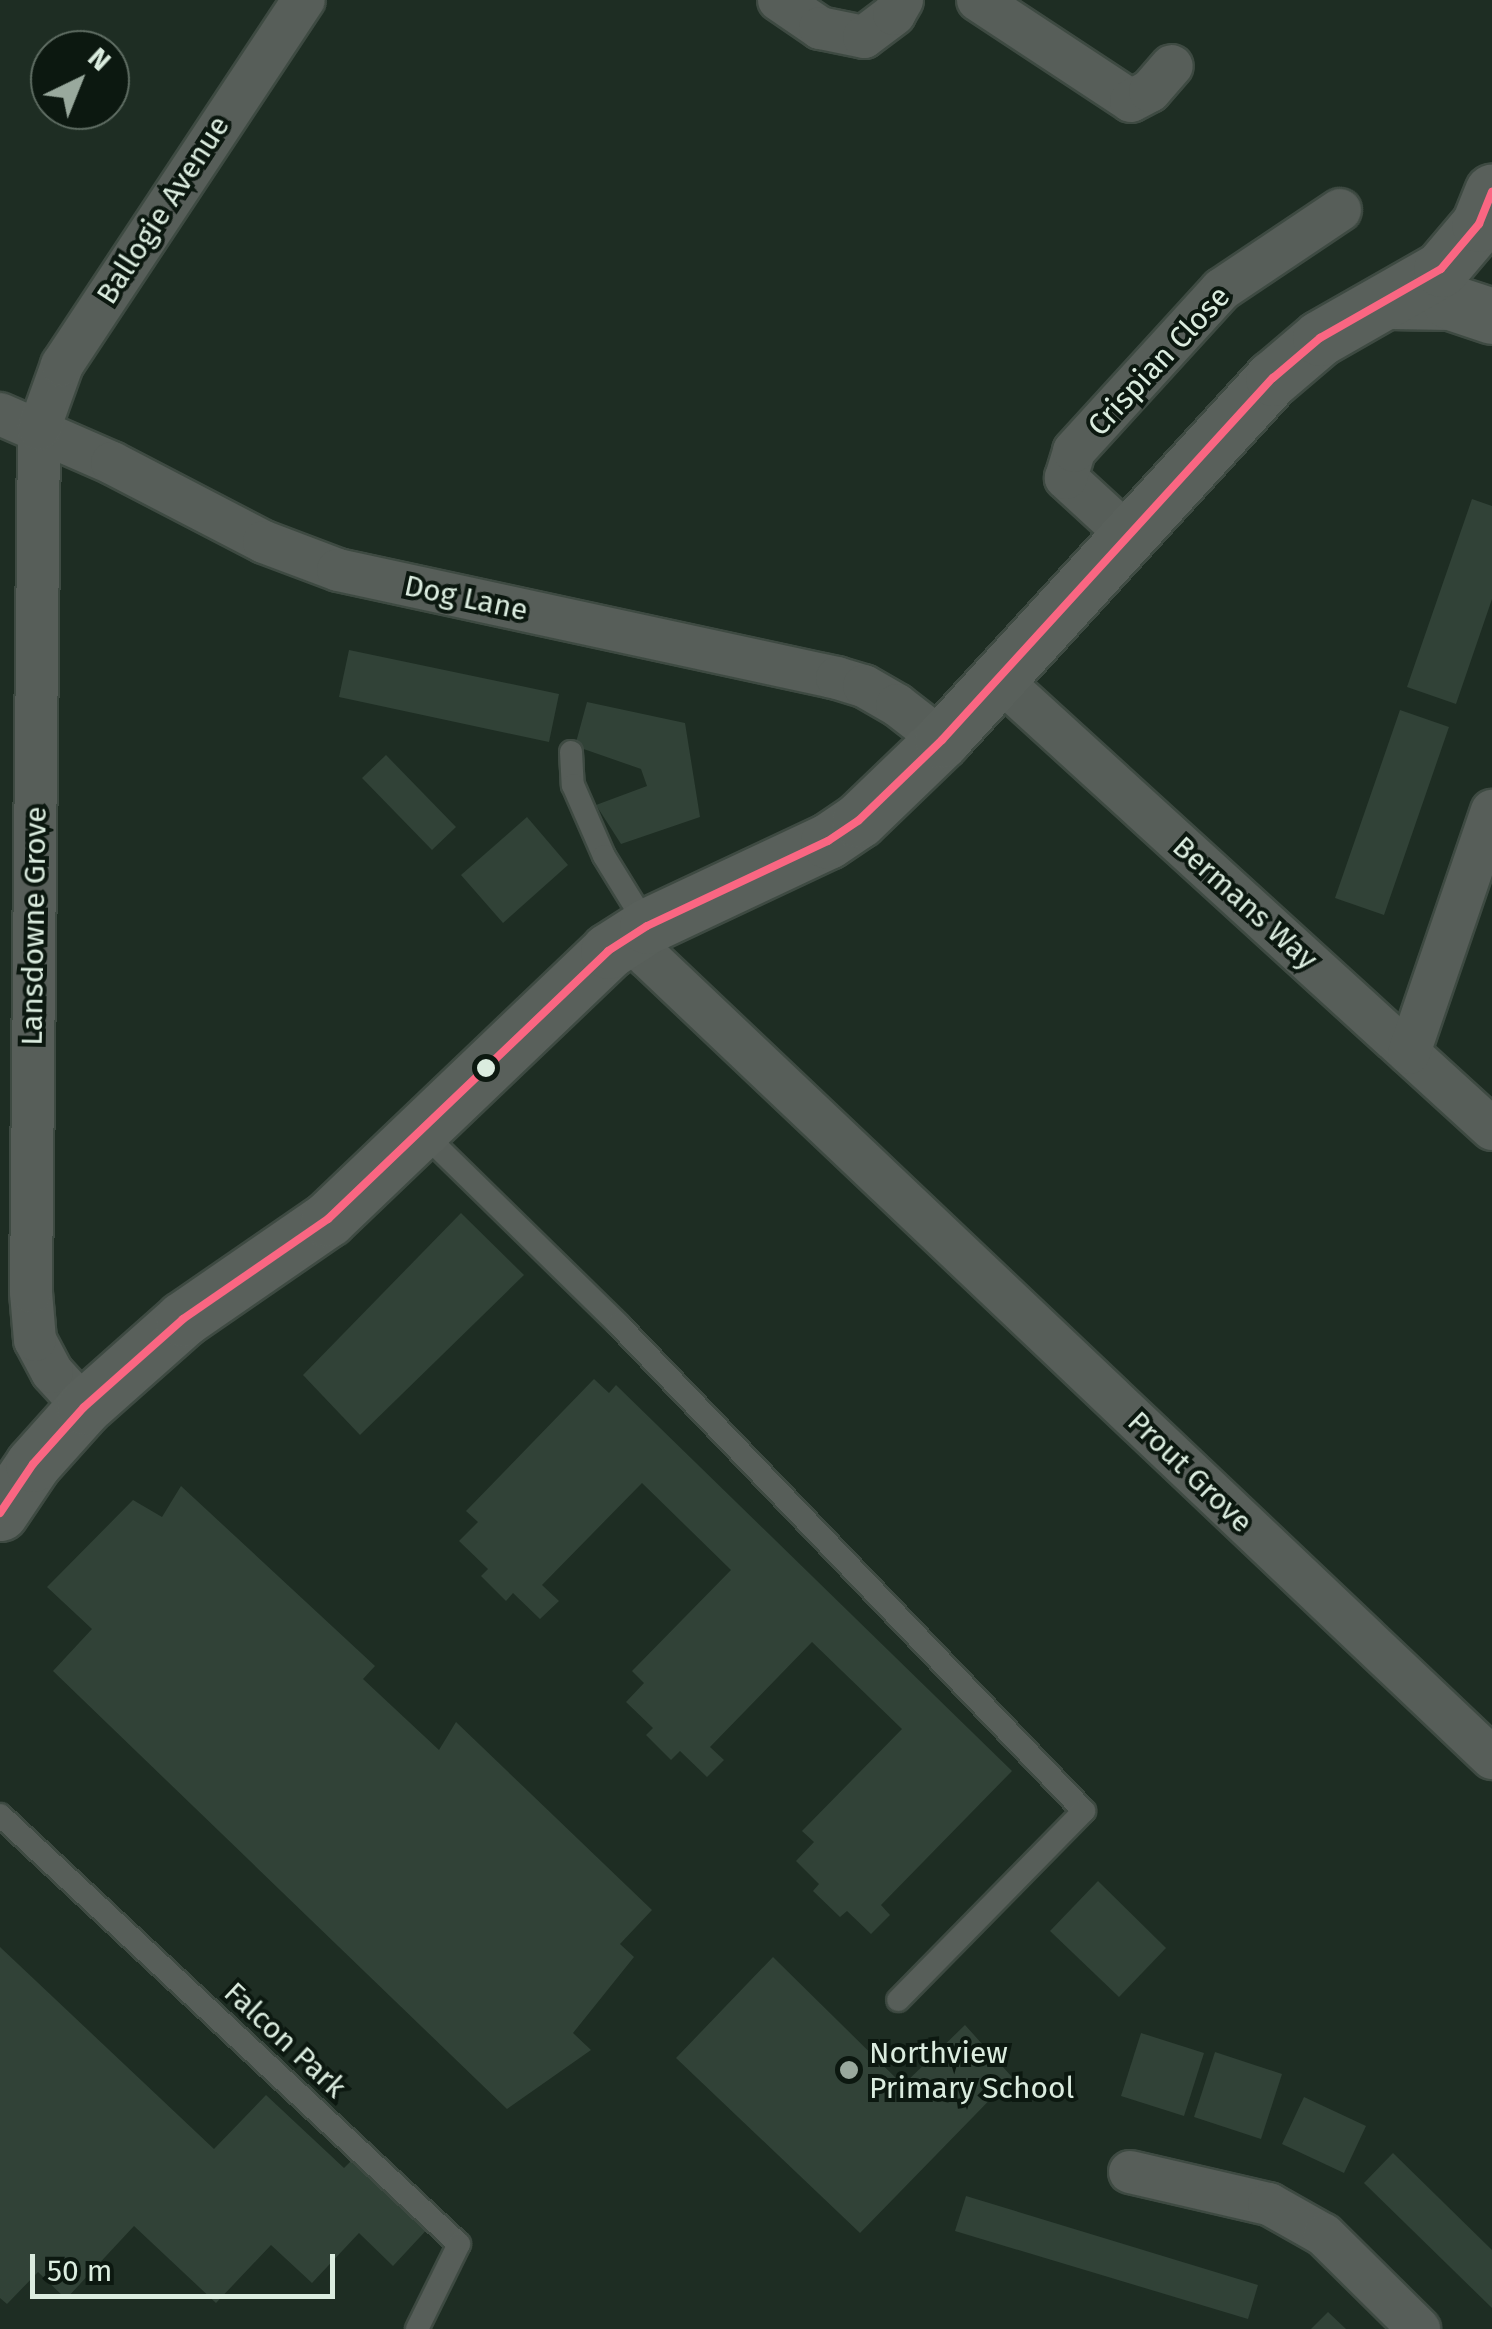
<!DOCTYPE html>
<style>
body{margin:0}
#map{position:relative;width:1492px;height:2329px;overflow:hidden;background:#1e2d23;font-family:"Fira Sans",sans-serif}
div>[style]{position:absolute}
.building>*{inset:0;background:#314237}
.roads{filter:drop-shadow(2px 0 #3e4a42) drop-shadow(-2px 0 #3e4a42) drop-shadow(0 2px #3e4a42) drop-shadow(0 -2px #3e4a42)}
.service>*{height:22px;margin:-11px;padding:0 11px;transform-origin:11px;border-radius:11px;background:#575e59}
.minor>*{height:42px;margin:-21px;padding:0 21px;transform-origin:21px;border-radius:21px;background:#575e59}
.secondary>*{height:55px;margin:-27.5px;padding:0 27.5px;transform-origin:27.5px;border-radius:27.5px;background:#59605b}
.bus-1>*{height:8px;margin:-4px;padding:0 4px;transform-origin:4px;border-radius:4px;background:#fa6682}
.dots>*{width:28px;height:28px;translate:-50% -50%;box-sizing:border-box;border:5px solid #0c1810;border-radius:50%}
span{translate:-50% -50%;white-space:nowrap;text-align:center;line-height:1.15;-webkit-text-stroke:8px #0c1810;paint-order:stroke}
.street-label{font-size:30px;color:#dbecdf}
.poi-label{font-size:30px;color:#dbecdf}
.left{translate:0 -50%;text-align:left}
.north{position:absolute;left:30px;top:30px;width:100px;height:100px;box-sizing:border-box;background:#0c1810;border:2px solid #5f6d63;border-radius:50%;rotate:43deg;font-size:28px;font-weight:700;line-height:40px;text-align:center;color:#dbecdf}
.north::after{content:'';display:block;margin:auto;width:35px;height:45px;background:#99a99d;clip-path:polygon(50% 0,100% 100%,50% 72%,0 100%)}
.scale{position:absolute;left:30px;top:2254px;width:305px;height:45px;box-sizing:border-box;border:5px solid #dbecdf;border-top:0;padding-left:12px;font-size:30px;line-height:35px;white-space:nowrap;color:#dbecdf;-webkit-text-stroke:8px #0c1810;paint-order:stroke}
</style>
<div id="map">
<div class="building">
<i style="clip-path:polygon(1472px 499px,1492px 506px,1492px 599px,1456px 704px,1407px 687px)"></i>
<i style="clip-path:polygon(349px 650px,559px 694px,549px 742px,339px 697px)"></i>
<i style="clip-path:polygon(587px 702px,685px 723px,700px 817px,621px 844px,596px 805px,647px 786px,641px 769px,575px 746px)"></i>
<i style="clip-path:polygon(1400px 710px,1449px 727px,1384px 915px,1335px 898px)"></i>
<i style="clip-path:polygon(386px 755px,456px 827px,432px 850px,362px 778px)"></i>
<i style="clip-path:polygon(527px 817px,568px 865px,503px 923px,461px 875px)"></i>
<i style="clip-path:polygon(461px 1213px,524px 1275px,360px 1435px,303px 1375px)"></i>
<i style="clip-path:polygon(594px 1379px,609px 1393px,616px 1385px,1012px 1771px,881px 1905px,890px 1915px,871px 1934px,847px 1911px,840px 1917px,813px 1891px,819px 1884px,796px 1861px,814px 1842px,802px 1831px,902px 1729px,812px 1642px,710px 1747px,724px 1760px,707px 1777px,680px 1751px,671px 1760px,646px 1735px,653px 1728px,626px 1702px,644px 1683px,632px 1671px,731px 1570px,642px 1483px,542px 1585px,559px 1601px,540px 1619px,513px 1593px,506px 1601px,481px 1576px,488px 1569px,459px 1541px,478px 1522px,466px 1511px)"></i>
<i style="clip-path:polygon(181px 1486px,375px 1666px,363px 1679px,439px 1750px,456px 1722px,652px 1910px,620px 1944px,634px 1957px,573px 2033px,591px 2050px,507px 2109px,53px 1671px,92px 1629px,47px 1587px,133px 1500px,162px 1517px)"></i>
<i style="clip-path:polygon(1098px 1881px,1166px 1948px,1119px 1997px,1050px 1931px)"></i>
<i style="clip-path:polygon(0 1947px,214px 2149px,266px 2095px,344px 2168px,359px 2153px,433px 2223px,393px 2266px,359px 2233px,312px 2283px,271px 2245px,216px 2303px,134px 2226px,66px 2299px,38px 2272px,7px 2304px,0 2298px)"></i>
<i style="clip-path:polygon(773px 1957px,903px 2085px,965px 2025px,1012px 2077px,860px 2233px,676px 2058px)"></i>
<i style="clip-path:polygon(1141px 2033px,1204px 2053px,1184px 2116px,1121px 2096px)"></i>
<i style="clip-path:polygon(1215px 2052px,1282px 2074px,1261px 2139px,1194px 2117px)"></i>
<i style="clip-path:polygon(1304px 2097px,1366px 2126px,1344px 2173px,1282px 2144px)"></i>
<i style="clip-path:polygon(1393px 2153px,1492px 2250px,1492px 2308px,1364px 2183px)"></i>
<i style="clip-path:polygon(966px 2196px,1258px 2285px,1248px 2319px,955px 2231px)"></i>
<i style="clip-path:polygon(1328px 2312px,1346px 2329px,1311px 2329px)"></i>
</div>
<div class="roads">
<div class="service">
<i style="left:571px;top:752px;width:33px;rotate:87deg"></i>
<i style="left:573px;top:785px;width:77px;rotate:66.4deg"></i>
<i style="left:604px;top:856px;width:82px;rotate:58.4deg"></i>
<i style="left:419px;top:1129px;width:279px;rotate:44.4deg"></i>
<i style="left:618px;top:1324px;width:674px;rotate:46.26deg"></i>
<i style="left:1084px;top:1811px;width:265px;rotate:134.5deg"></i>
<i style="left:0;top:1815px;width:628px;rotate:43.07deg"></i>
<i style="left:459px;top:2244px;width:95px;rotate:116.3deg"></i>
</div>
<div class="minor">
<i style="left:779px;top:0;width:50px;rotate:34.3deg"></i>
<i style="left:820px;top:28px;width:45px;rotate:11.6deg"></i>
<i style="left:864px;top:37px;width:38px;rotate:-37deg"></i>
<i style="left:894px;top:14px;width:16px;rotate:-60deg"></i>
<i style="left:978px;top:0;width:183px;rotate:33.4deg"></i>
<i style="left:1131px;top:101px;width:21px;rotate:-28deg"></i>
<i style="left:1150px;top:91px;width:33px;rotate:-49deg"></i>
<i style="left:0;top:414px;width:122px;rotate:23.6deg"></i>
<i style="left:112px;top:463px;width:171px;rotate:27.5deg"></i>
<i style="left:264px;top:542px;width:79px;rotate:20.7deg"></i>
<i style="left:338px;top:570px;width:511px;rotate:12.21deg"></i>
<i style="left:837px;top:678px;width:28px;rotate:17deg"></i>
<i style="left:864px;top:686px;width:38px;rotate:30deg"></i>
<i style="left:897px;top:705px;width:57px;rotate:37.9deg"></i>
<i style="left:1129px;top:536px;width:86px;rotate:-137.4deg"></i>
<i style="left:1066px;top:478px;width:28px;rotate:-73deg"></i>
<i style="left:1074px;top:451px;width:219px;rotate:-47.6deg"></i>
<i style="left:1222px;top:289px;width:142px;rotate:-33.8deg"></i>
<i style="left:998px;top:678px;width:669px;rotate:42.39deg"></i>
<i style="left:630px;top:935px;width:28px;rotate:51deg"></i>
<i style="left:648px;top:957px;width:1164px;rotate:43.5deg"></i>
<i style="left:1409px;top:1053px;width:256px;rotate:-71.1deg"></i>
<i style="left:84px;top:1407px;width:47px;rotate:-132.4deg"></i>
<i style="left:52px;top:1372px;width:36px;rotate:-118deg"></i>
<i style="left:35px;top:1340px;width:48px;rotate:-94.8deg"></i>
<i style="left:31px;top:1292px;width:863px;rotate:-89.47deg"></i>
<i style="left:39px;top:429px;width:68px;rotate:-70.2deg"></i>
<i style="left:62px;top:365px;width:438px;rotate:-56.5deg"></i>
<i style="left:1130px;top:2172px;width:143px;rotate:13deg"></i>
<i style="left:1269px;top:2204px;width:63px;rotate:29.4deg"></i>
<i style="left:1324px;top:2235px;width:134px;rotate:44.7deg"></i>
</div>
<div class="secondary">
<i style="left:1389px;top:301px;width:61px;rotate:0.9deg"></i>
<i style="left:1450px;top:302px;width:44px;rotate:18.4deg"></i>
<i style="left:0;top:1513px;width:59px;rotate:-56deg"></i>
<i style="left:33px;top:1464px;width:76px;rotate:-48.2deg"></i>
<i style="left:84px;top:1407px;width:132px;rotate:-41.6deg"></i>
<i style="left:183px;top:1319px;width:176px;rotate:-34.6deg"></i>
<i style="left:328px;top:1219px;width:388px;rotate:-43.7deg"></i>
<i style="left:608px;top:951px;width:46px;rotate:-32.7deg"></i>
<i style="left:647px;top:926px;width:200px;rotate:-25.2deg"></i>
<i style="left:828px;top:841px;width:37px;rotate:-34deg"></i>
<i style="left:859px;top:820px;width:115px;rotate:-43.9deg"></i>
<i style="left:942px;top:740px;width:491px;rotate:-47.6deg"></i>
<i style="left:1273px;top:378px;width:62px;rotate:-40.4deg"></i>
<i style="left:1320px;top:338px;width:139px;rotate:-29.7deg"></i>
<i style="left:1441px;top:269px;width:59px;rotate:-49.8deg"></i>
<i style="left:1479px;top:224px;width:35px;rotate:-68deg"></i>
</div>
</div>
<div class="bus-1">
<i style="left:0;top:1513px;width:59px;rotate:-56deg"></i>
<i style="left:33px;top:1464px;width:76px;rotate:-48.2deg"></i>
<i style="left:84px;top:1407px;width:132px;rotate:-41.6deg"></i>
<i style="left:183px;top:1319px;width:176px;rotate:-34.6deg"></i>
<i style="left:328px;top:1219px;width:388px;rotate:-43.7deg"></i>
<i style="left:608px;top:951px;width:46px;rotate:-32.7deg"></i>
<i style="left:647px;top:926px;width:200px;rotate:-25.2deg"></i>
<i style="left:828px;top:841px;width:37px;rotate:-34deg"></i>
<i style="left:859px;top:820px;width:115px;rotate:-43.9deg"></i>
<i style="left:942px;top:740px;width:491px;rotate:-47.6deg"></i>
<i style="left:1273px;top:378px;width:62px;rotate:-40.4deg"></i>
<i style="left:1320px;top:338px;width:139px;rotate:-29.7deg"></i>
<i style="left:1441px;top:269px;width:59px;rotate:-49.8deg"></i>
<i style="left:1479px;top:224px;width:35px;rotate:-68deg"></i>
</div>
<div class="dots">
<i style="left:486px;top:1068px;background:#dbecdf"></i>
<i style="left:849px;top:2070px;background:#99a99d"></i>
</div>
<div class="street-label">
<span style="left:163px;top:210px;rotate:-57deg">Ballogie Avenue</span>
<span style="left:1159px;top:361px;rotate:-47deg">Crispian Close</span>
<span style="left:466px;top:598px;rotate:12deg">Dog Lane</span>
<span style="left:1245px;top:903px;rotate:42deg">Bermans Way</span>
<span style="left:34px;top:926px;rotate:-89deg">Lansdowne Grove</span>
<span style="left:1190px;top:1472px;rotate:44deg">Prout Grove</span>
<span style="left:285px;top:2040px;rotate:43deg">Falcon Park</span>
</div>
<div class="poi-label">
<span class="left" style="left:869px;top:2070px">Northview<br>Primary School</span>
</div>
<div class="north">N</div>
<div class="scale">50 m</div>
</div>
